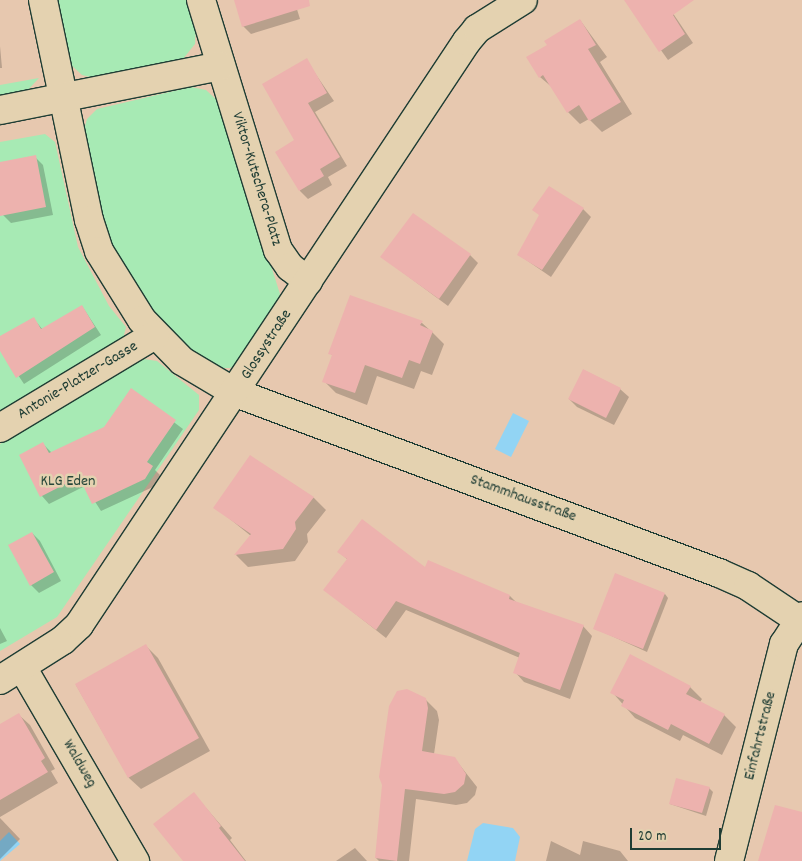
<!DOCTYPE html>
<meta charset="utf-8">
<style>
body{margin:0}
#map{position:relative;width:802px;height:861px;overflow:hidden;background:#e7c8af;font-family:Dekko,sans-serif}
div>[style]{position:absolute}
.green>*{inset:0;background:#a7eab4}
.water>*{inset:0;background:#92d4f4}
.shadow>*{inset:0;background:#0003}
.building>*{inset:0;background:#edb2ae}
.roads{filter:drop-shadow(1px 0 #1f3d34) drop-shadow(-1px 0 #1f3d34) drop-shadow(0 1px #1f3d34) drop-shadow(0 -1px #1f3d34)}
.minor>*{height:28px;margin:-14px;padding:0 14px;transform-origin:14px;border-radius:14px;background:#e4d2b0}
span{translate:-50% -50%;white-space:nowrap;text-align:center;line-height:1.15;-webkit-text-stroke:5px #e4d2b0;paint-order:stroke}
.street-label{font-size:16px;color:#1f3d34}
.park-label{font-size:16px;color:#26463a}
.scale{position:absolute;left:630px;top:828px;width:91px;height:22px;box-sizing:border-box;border:2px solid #1f3d34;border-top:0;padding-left:6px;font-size:15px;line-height:18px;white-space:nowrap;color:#1f3d34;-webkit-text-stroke:4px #e4d2b0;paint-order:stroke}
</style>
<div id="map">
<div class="green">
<i style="clip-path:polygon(56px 0,187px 0,196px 26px,195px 44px,183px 59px,173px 63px,90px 77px,82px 75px,70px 64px)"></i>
<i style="clip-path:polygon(39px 78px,27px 91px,0 95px,0 85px)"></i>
<i style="clip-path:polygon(191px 87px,206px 90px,219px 102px,280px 294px,278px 301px,236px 365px,230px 368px,217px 368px,194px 355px,163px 326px,122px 270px,101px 221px,84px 130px,87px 119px,97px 109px)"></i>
<i style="clip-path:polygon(45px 134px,55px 142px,78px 247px,109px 306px,126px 327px,123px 339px,0 411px,0 142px)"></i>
<i style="clip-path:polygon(144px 359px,157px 361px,199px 395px,199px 410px,57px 617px,0 651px,0 444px)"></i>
</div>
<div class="water">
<i style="clip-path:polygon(513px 413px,529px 421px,511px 457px,495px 449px)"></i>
<i style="clip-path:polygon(483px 823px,513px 828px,520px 837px,515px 861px,467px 861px,475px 829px)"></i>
<i style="clip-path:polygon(9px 832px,20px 844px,0 861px,0 841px)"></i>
</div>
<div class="shadow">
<i style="clip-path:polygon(235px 0,294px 0,300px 19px,251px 34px,243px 26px)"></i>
<i style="clip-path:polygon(625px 0,664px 0,693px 43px,668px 60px)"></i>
<i style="clip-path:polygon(580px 20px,607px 57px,600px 62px,632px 114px,602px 132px,589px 119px,580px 124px,568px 112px,553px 88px,540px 77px,548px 45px)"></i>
<i style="clip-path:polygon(0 46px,2px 68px,0 68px)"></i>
<i style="clip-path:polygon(306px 60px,334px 101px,315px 112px,347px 166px,328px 177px,332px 185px,308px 199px,300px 191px,296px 141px)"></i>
<i style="clip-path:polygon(35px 157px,43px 165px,53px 215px,11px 223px,3px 215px,0 163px)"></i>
<i style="clip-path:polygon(583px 209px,591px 217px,551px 277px,519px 255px,540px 216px)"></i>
<i style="clip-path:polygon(470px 255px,478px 263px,448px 306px,382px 257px)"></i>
<i style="clip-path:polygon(351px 297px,422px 323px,432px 332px,444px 344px,432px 375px,421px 371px,414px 389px,377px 376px,367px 405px,336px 393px,324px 381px,333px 356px,330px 353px)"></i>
<i style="clip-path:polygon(82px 306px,101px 335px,24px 384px,0 348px,0 338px,33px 318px,43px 330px)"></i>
<i style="clip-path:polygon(620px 389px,629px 397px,614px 425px,577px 407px,569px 399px)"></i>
<i style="clip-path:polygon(131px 390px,183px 429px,155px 470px,160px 475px,153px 487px,101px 511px,85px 486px,49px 504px,42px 496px,43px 444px,52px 453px,105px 428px)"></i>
<i style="clip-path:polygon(251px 457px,314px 498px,326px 510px,307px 534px,308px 542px,295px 561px,248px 567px,236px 555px,251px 536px,215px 507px)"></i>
<i style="clip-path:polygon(32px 533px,40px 541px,61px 581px,39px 593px,31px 585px)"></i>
<i style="clip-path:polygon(339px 552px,426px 569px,510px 596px,517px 603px,583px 626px,592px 636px,570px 699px,524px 682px,515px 672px,520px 658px,406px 610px,386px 638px,325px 590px,348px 560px)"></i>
<i style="clip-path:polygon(665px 594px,668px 598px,647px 652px,594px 628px)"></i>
<i style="clip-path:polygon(0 628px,7px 641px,0 644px)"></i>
<i style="clip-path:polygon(146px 646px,158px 658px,210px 751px,141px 789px,129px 778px,76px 685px)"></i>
<i style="clip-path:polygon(690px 687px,702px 699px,700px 702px,724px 715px,736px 727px,722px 755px,683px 735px,680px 741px,635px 718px,612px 692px)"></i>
<i style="clip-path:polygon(425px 699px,437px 711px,439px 720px,434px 754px,455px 759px,477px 787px,475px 795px,467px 803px,456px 805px,416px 799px,409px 861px,379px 861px,376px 858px)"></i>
<i style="clip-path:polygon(19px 715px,30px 725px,55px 769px,51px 771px,58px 783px,0 817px,0 726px)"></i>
<i style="clip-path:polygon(709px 788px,713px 792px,706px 816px,670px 804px)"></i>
<i style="clip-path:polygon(194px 794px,232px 838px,230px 840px,246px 861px,185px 861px)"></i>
<i style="clip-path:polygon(0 818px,20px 839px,0 859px)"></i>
<i style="clip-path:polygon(551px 841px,580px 855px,583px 841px,620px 851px,628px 861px,546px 861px)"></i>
<i style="clip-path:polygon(355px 848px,367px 861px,336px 861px)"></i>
</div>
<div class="building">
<i style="clip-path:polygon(234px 0,309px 0,310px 6px,242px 27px)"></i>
<i style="clip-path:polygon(624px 0,694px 0,673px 15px,685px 34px,659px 52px)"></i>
<i style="clip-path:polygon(580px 19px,596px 45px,588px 49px,621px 102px,589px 121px,579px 105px,567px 113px,543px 75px,539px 78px,526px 57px,547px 45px,544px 41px)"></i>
<i style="clip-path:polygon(307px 58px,327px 93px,308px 103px,340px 157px,320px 169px,324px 176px,299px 191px,275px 152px,294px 140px,262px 84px)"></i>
<i style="clip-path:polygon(36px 155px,46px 207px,0 216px,0 162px)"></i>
<i style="clip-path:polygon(549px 186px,584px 208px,542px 270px,517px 255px,539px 215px,532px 210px)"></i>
<i style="clip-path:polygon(413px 213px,471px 254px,439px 299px,380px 257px)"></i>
<i style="clip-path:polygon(350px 295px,423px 321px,420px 325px,433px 331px,420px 364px,409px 360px,402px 378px,365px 365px,355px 393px,322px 382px,332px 355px,328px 354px)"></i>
<i style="clip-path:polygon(82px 305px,95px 327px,16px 378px,0 351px,0 336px,34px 317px,41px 329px)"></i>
<i style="clip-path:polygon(583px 369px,621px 388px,606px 418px,568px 399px)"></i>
<i style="clip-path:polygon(131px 388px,176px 420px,147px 462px,153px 466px,145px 479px,92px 504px,79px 477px,40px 497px,19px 455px,43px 442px,49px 453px,104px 427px)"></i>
<i style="clip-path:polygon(250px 455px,314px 497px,295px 522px,296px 529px,283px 549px,234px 555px,251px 534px,213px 508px)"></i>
<i style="clip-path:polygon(362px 519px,425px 567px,428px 560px,510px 595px,509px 599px,584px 625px,560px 690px,513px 673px,520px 653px,396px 601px,376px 630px,323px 590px,347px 559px,337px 552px)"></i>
<i style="clip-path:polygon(32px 532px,54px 572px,30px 586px,8px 545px)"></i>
<i style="clip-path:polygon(615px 573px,665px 593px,643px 649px,593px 629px)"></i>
<i style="clip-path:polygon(146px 644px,199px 738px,128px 778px,75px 684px)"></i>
<i style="clip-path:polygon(630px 654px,691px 686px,686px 694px,725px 714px,709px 744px,671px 724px,668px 730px,621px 706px,624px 700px,610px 693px)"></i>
<i style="clip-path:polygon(407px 689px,426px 698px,428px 708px,422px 751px,455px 757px,466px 774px,464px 784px,455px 792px,444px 794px,405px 789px,397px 861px,375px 858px,382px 785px,379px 777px,389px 706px,397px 691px)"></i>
<i style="clip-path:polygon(19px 713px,45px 758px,41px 761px,48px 772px,0 800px,0 724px)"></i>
<i style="clip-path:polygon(676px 778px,710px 787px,702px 813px,669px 804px)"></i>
<i style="clip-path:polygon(194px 792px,221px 826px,219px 828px,245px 861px,183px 861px,153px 824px)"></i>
<i style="clip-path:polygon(775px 805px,802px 812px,802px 861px,758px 861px)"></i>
</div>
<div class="roads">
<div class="minor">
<i style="left:43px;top:0;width:225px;rotate:78.2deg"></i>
<i style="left:89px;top:220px;width:33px;rotate:72deg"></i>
<i style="left:99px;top:251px;width:81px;rotate:58.1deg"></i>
<i style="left:142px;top:320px;width:57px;rotate:45.7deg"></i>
<i style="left:182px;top:361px;width:63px;rotate:30.7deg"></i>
<i style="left:236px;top:393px;width:515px;rotate:20.44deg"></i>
<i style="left:719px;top:573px;width:32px;rotate:24deg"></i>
<i style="left:748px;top:586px;width:65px;rotate:33.7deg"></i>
<i style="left:201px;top:0;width:262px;rotate:72.9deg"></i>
<i style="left:278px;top:250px;width:21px;rotate:55deg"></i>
<i style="left:290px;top:267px;width:23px;rotate:38deg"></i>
<i style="left:0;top:110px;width:225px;rotate:-11.3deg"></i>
<i style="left:0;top:428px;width:181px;rotate:-31deg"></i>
<i style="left:22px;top:667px;width:225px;rotate:59.8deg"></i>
<i style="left:0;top:680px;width:75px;rotate:-32.4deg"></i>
<i style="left:63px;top:640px;width:22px;rotate:-43deg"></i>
<i style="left:79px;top:625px;width:701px;rotate:-56.4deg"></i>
<i style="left:467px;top:41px;width:16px;rotate:-50deg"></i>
<i style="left:477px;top:29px;width:54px;rotate:-32.2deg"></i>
<i style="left:729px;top:861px;width:224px;rotate:-75.8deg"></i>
<i style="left:784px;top:644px;width:33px;rotate:-57deg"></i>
</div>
</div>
<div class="street-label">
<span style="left:256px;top:179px;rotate:73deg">Viktor-Kutschera-Platz</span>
<span style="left:267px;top:345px;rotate:-57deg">Glossystraße</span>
<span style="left:78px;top:381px;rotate:-31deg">Antonie-Platzer-Gasse</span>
<span style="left:523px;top:499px;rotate:20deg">Stammhausstraße</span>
<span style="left:761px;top:736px;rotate:-76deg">Einfahrtstraße</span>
<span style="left:79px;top:764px;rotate:60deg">Waldweg</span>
</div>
<div class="park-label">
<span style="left:68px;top:482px">KLG Eden</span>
</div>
<div class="scale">20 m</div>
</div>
